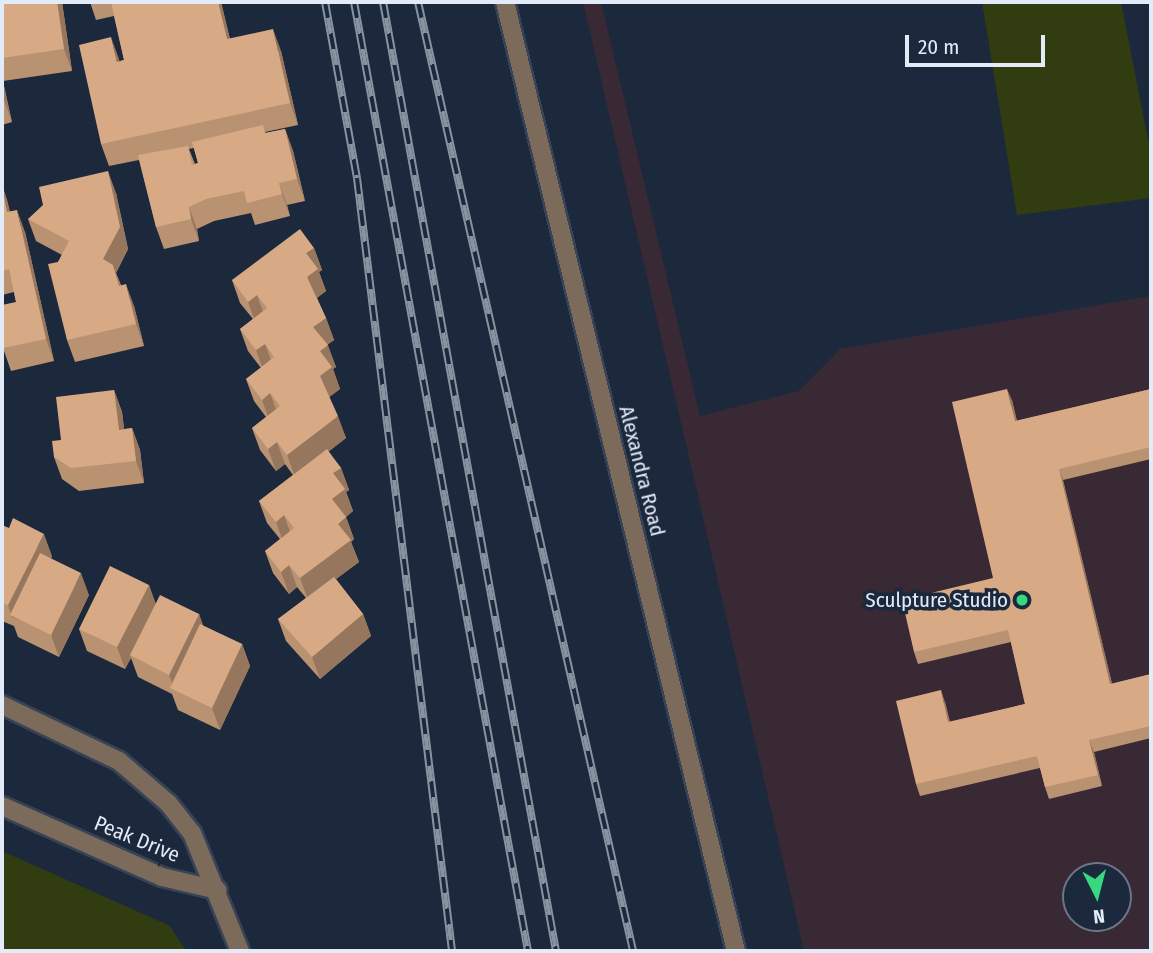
<!DOCTYPE html>
<style>
body{margin:0}
#map{position:relative;width:1153px;height:953px;overflow:hidden;background:#1c283b;font-family:"Fira Sans Condensed",sans-serif}
div>[style]{position:absolute}
.commercial>*{inset:0;background:#392935}
.green>*{inset:0;background:#323c11}
.roads{filter:drop-shadow(2px 0 #384355) drop-shadow(-2px 0 #384355) drop-shadow(0 2px #384355) drop-shadow(0 -2px #384355)}
.minor>*{height:18px;margin:-9px;padding:0 9px;transform-origin:9px;border-radius:9px;background:#7c6a5a}
.rail>*{height:8px;margin-top:-4px;transform-origin:0;background:repeating-linear-gradient(90deg,#1c283b 0 16px,#8893a2 0 32px);box-sizing:border-box;border-block:2px solid #8893a2}
.wall>*{inset:0;background:#b99272}
.shaded-wall>*{inset:0;background:#96775d}
.building>*{inset:0;background:#d7aa85}
.dots>*{width:19px;height:19px;translate:-50% -50%;box-sizing:border-box;border:4px solid #1c283b;border-radius:50%}
span{translate:-50% -50%;white-space:nowrap;text-align:center;line-height:1.15;-webkit-text-stroke:7px #1c283b;paint-order:stroke}
.street-label{font-size:21px;color:#e2ebf7}
.poi-label{font-size:21px;color:#e2ebf7}
.right{translate:-100% -50%;text-align:right}
.frame{position:absolute;inset:0;border:4px solid #e2ebf7;pointer-events:none}
.north{position:absolute;left:1062px;top:862px;width:70px;height:70px;box-sizing:border-box;background:#1c283b;border:2px solid #6b7686;border-radius:50%;rotate:174deg;font-size:19px;font-weight:700;line-height:28px;text-align:center;color:#e2ebf7}
.north::after{content:'';display:block;margin:auto;width:24px;height:32px;background:#38d880;clip-path:polygon(50% 0,100% 100%,50% 72%,0 100%)}
.scale{position:absolute;left:905px;top:35px;width:140px;height:32px;box-sizing:border-box;border:4px solid #e2ebf7;border-top:0;padding-left:9px;font-size:21px;line-height:24px;white-space:nowrap;color:#e2ebf7;-webkit-text-stroke:5px #1c283b;paint-order:stroke}
</style>
<div id="map">
<div class="commercial">
<i style="clip-path:polygon(evenodd,583px 2px,601px 2px,700px 416px,799px 391px,840px 349px,1151px 296px,1151px 951px,804px 951px,583px 2px,1076px 876px,1118px 876px,1118px 918px,1076px 918px,1076px 876px)"></i>
</div>
<div class="green">
<i style="clip-path:polygon(982px 2px,1121px 2px,1151px 155px,1151px 198px,1017px 215px)"></i>
<i style="clip-path:polygon(2px 851px,170px 926px,186px 951px,2px 951px)"></i>
</div>
<div class="roads">
<div class="minor">
<i style="left:505px;top:2px;width:977px;rotate:76.32deg"></i>
<i style="left:2px;top:705px;width:130px;rotate:25.6deg"></i>
<i style="left:119px;top:761px;width:66px;rotate:40.7deg"></i>
<i style="left:169px;top:804px;width:37px;rotate:52deg"></i>
<i style="left:192px;top:833px;width:127px;rotate:67.9deg"></i>
<i style="left:2px;top:806px;width:175px;rotate:23.9deg"></i>
<i style="left:162px;top:877px;width:57px;rotate:13.3deg"></i>
</div>
</div>
<div class="rail">
<i style="left:325px;top:2px;width:179px;rotate:79.7deg"></i>
<i style="left:357px;top:178px;width:779px;rotate:82.99deg"></i>
<i style="left:354px;top:2px;width:965px;rotate:79.61deg"></i>
<i style="left:383px;top:2px;width:965px;rotate:79.67deg"></i>
<i style="left:418px;top:2px;width:973px;rotate:77.23deg"></i>
</div>
<div class="wall">
<i style="clip-path:polygon(2px 2px,62px 2px,72px 71px,3px 81px,12px 122px,2px 125px)"></i>
<i style="clip-path:polygon(evenodd,90px 2px,221px 2px,230px 39px,281px 51px,298px 125px,265px 132px,266px 133px,285px 129px,293px 151px,305px 201px,287px 205px,290px 216px,255px 225px,251px 213px,214px 221px,197px 229px,199px 241px,164px 249px,156px 227px,139px 160px,109px 166px,101px 144px,120px 61px,124px 60px,114px 16px,96px 20px,90px 2px,194px 148px,198px 163px,195px 164px,189px 149px,194px 148px)"></i>
<i style="clip-path:polygon(2px 185px,7px 200px,10px 212px,25px 232px,54px 361px,11px 371px,3px 348px,16px 302px,14px 292px,2px 295px)"></i>
<i style="clip-path:polygon(116px 193px,128px 249px,116px 273px,121px 285px,134px 306px,144px 346px,75px 362px,67px 340px,58px 262px,62px 255px,36px 241px,28px 219px)"></i>
<i style="clip-path:polygon(314px 248px,322px 270px,319px 272px,326px 291px,317px 298px,326px 318px,334px 340px,327px 345px,336px 367px,333px 369px,340px 389px,329px 397px,346px 438px,328px 452px,341px 468px,349px 490px,346px 492px,353px 511px,346px 517px,354px 539px,351px 542px,359px 562px,336px 579px,363px 614px,371px 636px,320px 679px,286px 641px,278px 619px,306px 598px,297px 587px,289px 594px,273px 573px,265px 551px,280px 539px,267px 523px,259px 501px,293px 475px,285px 464px,276px 471px,260px 450px,252px 428px,266px 417px,254px 401px,246px 379px,261px 368px,248px 351px,240px 329px,253px 319px,240px 303px,232px 280px)"></i>
<i style="clip-path:polygon(1151px 389px,1151px 459px,1063px 480px,1112px 684px,1151px 674px,1151px 738px,1094px 752px,1102px 786px,1049px 799px,1045px 787px,1040px 768px,920px 796px,916px 784px,945px 702px,950px 722px,1025px 704px,1011px 642px,918px 664px,914px 652px,993px 578px,1012px 400px,1017px 421px)"></i>
<i style="clip-path:polygon(114px 390px,122px 412px,124px 429px,132px 428px,140px 450px,144px 483px,79px 491px,62px 479px,54px 457px,61px 440px)"></i>
<i style="clip-path:polygon(2px 525px,52px 556px,51px 559px,89px 595px,59px 657px,18px 637px,14px 626px,2px 621px)"></i>
<i style="clip-path:polygon(149px 585px,155px 603px,199px 614px,203px 626px,242px 644px,250px 666px,220px 730px,178px 710px,172px 694px,138px 677px,131px 658px,125px 669px,87px 651px,79px 629px)"></i>
</div>
<div class="shaded-wall">
<i style="clip-path:polygon(57px 2px,62px 2px,72px 71px,64px 49px)"></i>
<i style="clip-path:polygon(218px 2px,221px 2px,235px 61px,227px 39px)"></i>
<i style="clip-path:polygon(273px 29px,281px 51px,298px 125px,290px 103px)"></i>
<i style="clip-path:polygon(111px 37px,119px 59px,125px 84px,117px 62px)"></i>
<i style="clip-path:polygon(2px 79px,12px 122px,4px 100px,2px 92px)"></i>
<i style="clip-path:polygon(285px 129px,293px 151px,305px 201px,297px 179px)"></i>
<i style="clip-path:polygon(108px 171px,116px 193px,128px 249px,116px 273px,127px 308px,103px 259px)"></i>
<i style="clip-path:polygon(279px 183px,287px 205px,290px 216px,282px 194px)"></i>
<i style="clip-path:polygon(2px 185px,7px 200px,15px 234px,7px 212px)"></i>
<i style="clip-path:polygon(189px 207px,197px 229px,199px 241px,191px 219px)"></i>
<i style="clip-path:polygon(17px 210px,25px 232px,54px 361px,46px 339px)"></i>
<i style="clip-path:polygon(314px 248px,322px 270px,319px 272px,326px 291px,315px 299px,307px 277px,306px 253px)"></i>
<i style="clip-path:polygon(126px 284px,134px 306px,144px 346px,136px 324px)"></i>
<i style="clip-path:polygon(257px 295px,265px 317px,256px 324px,248px 302px)"></i>
<i style="clip-path:polygon(326px 318px,334px 340px,321px 349px,313px 327px)"></i>
<i style="clip-path:polygon(265px 344px,273px 366px,264px 372px,256px 350px)"></i>
<i style="clip-path:polygon(328px 345px,336px 367px,333px 369px,340px 389px,328px 398px,320px 376px,320px 351px)"></i>
<i style="clip-path:polygon(1007px 389px,1012px 400px,1019px 432px,1015px 421px)"></i>
<i style="clip-path:polygon(114px 390px,122px 412px,127px 452px,119px 430px)"></i>
<i style="clip-path:polygon(270px 393px,278px 415px,270px 422px,262px 400px)"></i>
<i style="clip-path:polygon(338px 416px,346px 438px,295px 477px,287px 455px)"></i>
<i style="clip-path:polygon(132px 428px,140px 450px,144px 483px,136px 461px)"></i>
<i style="clip-path:polygon(277px 442px,285px 464px,276px 471px,268px 449px)"></i>
<i style="clip-path:polygon(341px 468px,349px 490px,346px 492px,353px 511px,340px 521px,332px 499px,333px 473px)"></i>
<i style="clip-path:polygon(1059px 469px,1063px 480px,1115px 696px,1110px 684px)"></i>
<i style="clip-path:polygon(284px 515px,292px 537px,284px 544px,276px 522px)"></i>
<i style="clip-path:polygon(346px 517px,354px 539px,351px 542px,359px 562px,308px 600px,300px 578px,338px 524px)"></i>
<i style="clip-path:polygon(44px 534px,52px 556px,20px 620px,12px 617px,8px 605px)"></i>
<i style="clip-path:polygon(289px 565px,297px 587px,289px 594px,281px 572px)"></i>
<i style="clip-path:polygon(81px 573px,89px 595px,59px 657px,51px 635px)"></i>
<i style="clip-path:polygon(149px 585px,157px 607px,130px 655px,131px 658px,125px 669px,117px 647px)"></i>
<i style="clip-path:polygon(199px 614px,207px 636px,175px 690px,169px 675px)"></i>
<i style="clip-path:polygon(363px 614px,371px 636px,320px 679px,312px 657px)"></i>
<i style="clip-path:polygon(242px 644px,250px 666px,220px 730px,212px 708px)"></i>
<i style="clip-path:polygon(941px 690px,945px 702px,952px 734px,948px 722px)"></i>
<i style="clip-path:polygon(1089px 740px,1094px 752px,1102px 786px,1098px 775px)"></i>
</div>
<div class="building">
<i style="clip-path:polygon(2px 2px,57px 2px,64px 49px,2px 58px)"></i>
<i style="clip-path:polygon(111px 2px,218px 2px,227px 39px,273px 29px,290px 103px,101px 144px,79px 45px,111px 37px,117px 62px,124px 60px)"></i>
<i style="clip-path:polygon(263px 125px,265px 133px,285px 129px,297px 179px,279px 183px,282px 194px,247px 203px,244px 191px,206px 199px,189px 207px,191px 219px,156px 227px,138px 155px,188px 146px,192px 165px,198px 163px,192px 142px)"></i>
<i style="clip-path:polygon(108px 171px,120px 227px,103px 259px,113px 265px,119px 286px,126px 284px,136px 324px,67px 340px,48px 264px,58px 262px,69px 241px,28px 219px,43px 205px,39px 187px)"></i>
<i style="clip-path:polygon(2px 189px,7px 212px,17px 210px,46px 339px,3px 348px,2px 344px,2px 305px,16px 302px,9px 269px,2px 271px)"></i>
<i style="clip-path:polygon(300px 229px,314px 248px,306px 253px,318px 269px,307px 277px,326px 318px,313px 327px,328px 345px,320px 351px,332px 367px,320px 376px,338px 416px,287px 455px,277px 442px,268px 449px,252px 428px,280px 406px,270px 393px,262px 400px,246px 379px,274px 357px,265px 344px,256px 350px,240px 329px,267px 308px,257px 295px,248px 302px,232px 280px)"></i>
<i style="clip-path:polygon(1007px 389px,1015px 421px,1151px 389px,1151px 447px,1059px 469px,1110px 684px,1151px 674px,1151px 726px,1089px 740px,1098px 775px,1045px 787px,1037px 756px,916px 784px,896px 701px,941px 690px,948px 722px,1025px 704px,1008px 630px,914px 652px,902px 600px,993px 578px,952px 402px)"></i>
<i style="clip-path:polygon(114px 390px,119px 430px,132px 428px,136px 461px,71px 468px,54px 457px,52px 441px,61px 440px,56px 397px)"></i>
<i style="clip-path:polygon(327px 449px,341px 468px,333px 473px,345px 489px,332px 499px,346px 517px,338px 524px,351px 540px,300px 578px,289px 565px,281px 572px,265px 551px,294px 528px,284px 515px,276px 522px,259px 501px)"></i>
<i style="clip-path:polygon(13px 518px,44px 534px,8px 605px,2px 603px,2px 525px,9px 528px)"></i>
<i style="clip-path:polygon(40px 553px,81px 573px,51px 635px,10px 615px)"></i>
<i style="clip-path:polygon(110px 566px,149px 585px,117px 647px,79px 629px)"></i>
<i style="clip-path:polygon(334px 577px,363px 614px,312px 657px,278px 619px)"></i>
<i style="clip-path:polygon(160px 595px,199px 614px,169px 675px,130px 655px)"></i>
<i style="clip-path:polygon(200px 624px,242px 644px,212px 708px,170px 688px)"></i>
</div>
<div class="dots">
<i style="left:1022px;top:600px;background:#38d880"></i>
</div>
<div class="street-label">
<span style="left:642px;top:471px;rotate:76deg">Alexandra Road</span>
<span style="left:137px;top:839px;rotate:22deg">Peak Drive</span>
</div>
<div class="poi-label">
<span class="right" style="left:1008px;top:600px">Sculpture Studio</span>
</div>
<div class="frame"></div>
<div class="north">N</div>
<div class="scale">20 m</div>
</div>
